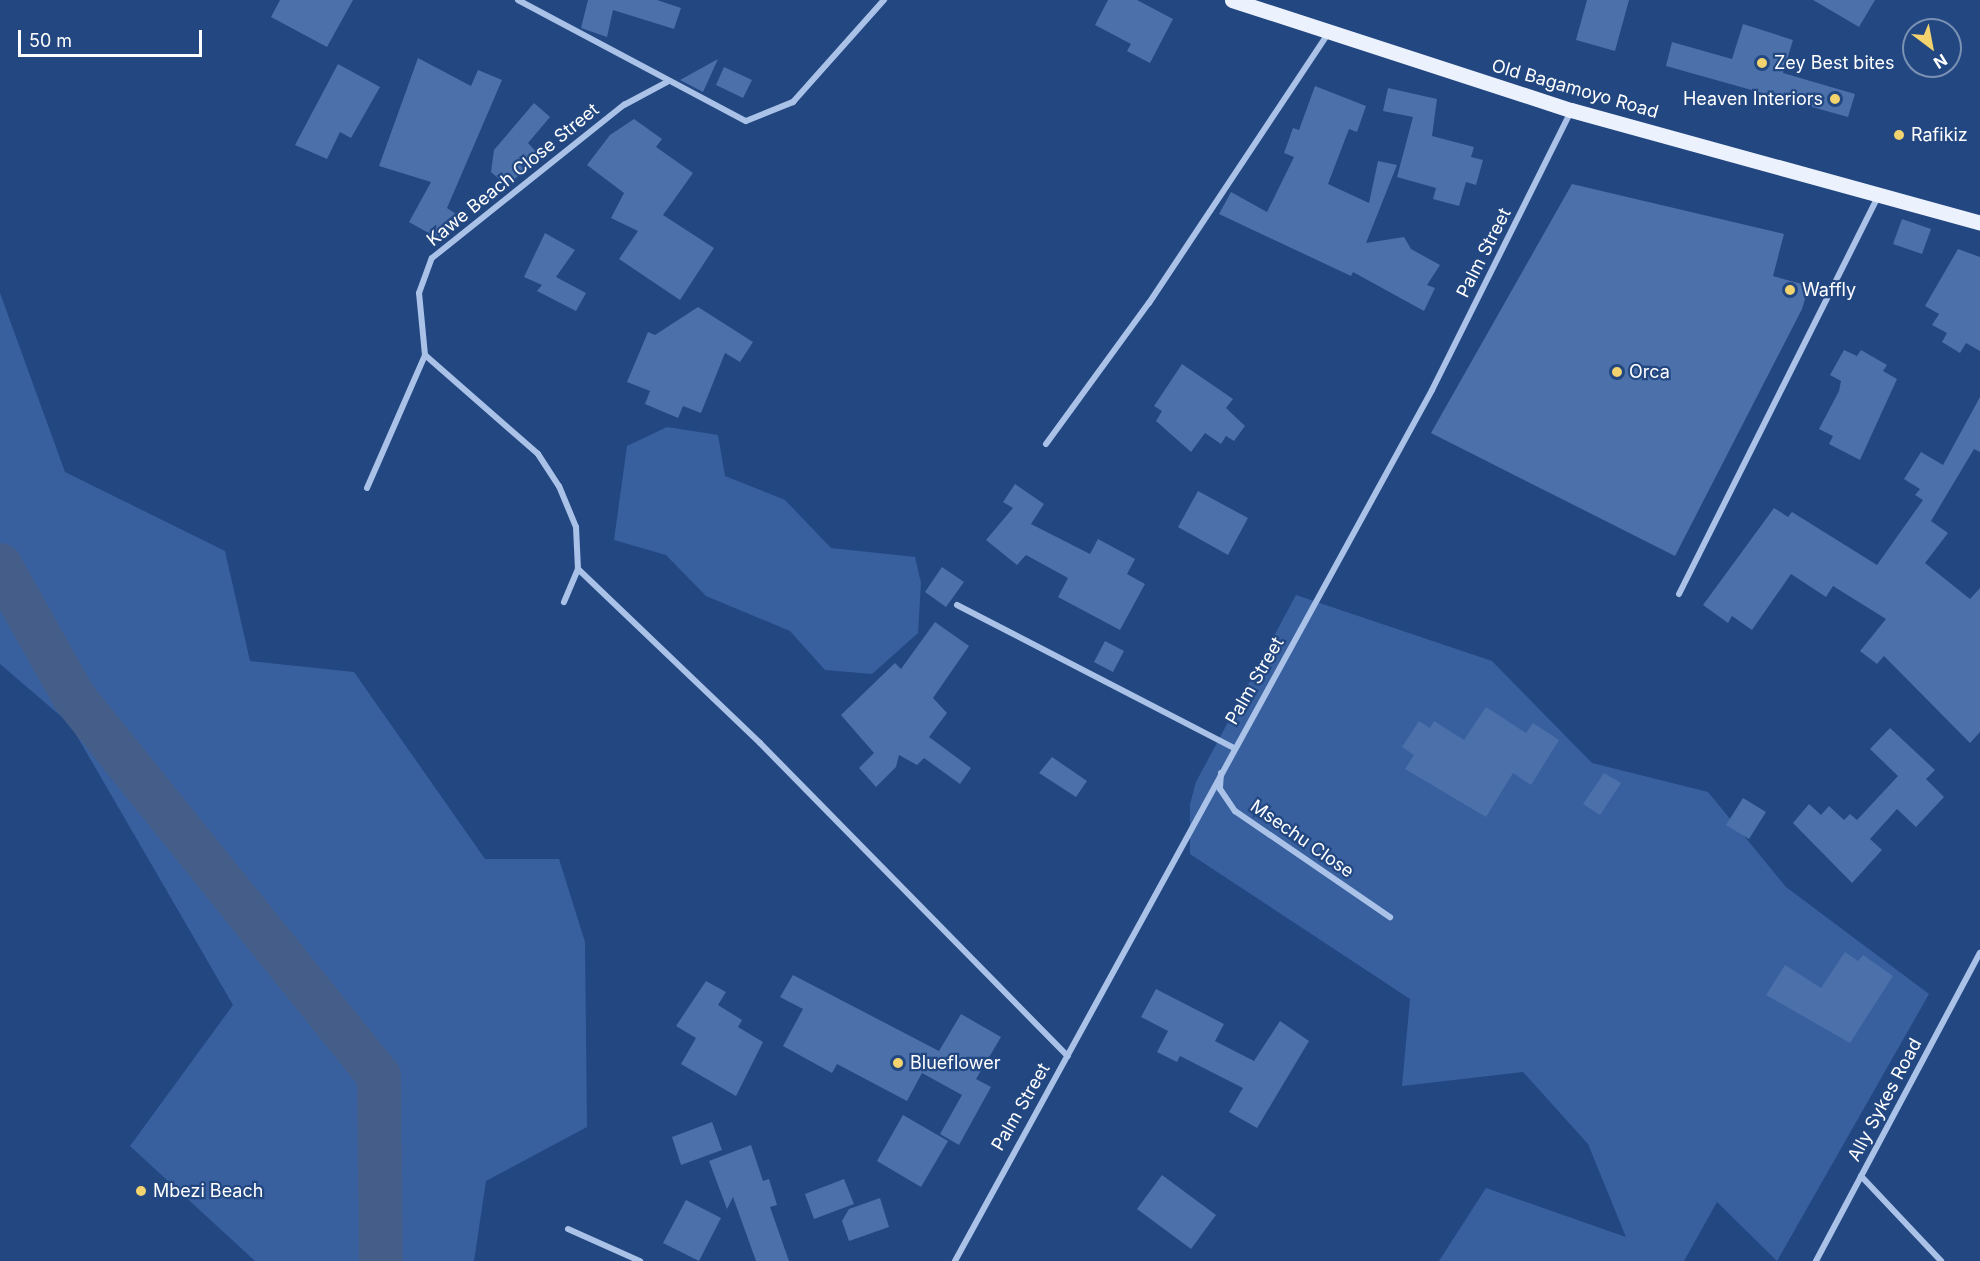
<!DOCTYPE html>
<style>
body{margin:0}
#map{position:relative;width:1980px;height:1261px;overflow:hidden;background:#234781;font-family:Inter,sans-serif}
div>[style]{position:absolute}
.green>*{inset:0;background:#38609f}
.river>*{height:44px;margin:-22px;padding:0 22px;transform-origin:22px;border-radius:22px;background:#445e89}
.building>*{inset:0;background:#4b70aa}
.street>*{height:6px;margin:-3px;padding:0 3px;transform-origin:3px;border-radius:3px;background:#aac2e7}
.primary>*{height:15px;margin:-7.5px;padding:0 7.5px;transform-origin:7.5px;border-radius:7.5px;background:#ecf2fd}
.dots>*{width:16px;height:16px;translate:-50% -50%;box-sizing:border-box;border:3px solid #234781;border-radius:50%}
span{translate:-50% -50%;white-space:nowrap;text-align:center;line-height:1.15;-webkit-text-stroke:4.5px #234781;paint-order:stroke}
.poi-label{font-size:18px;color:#fff}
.left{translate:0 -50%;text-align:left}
.right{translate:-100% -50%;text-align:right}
.street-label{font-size:18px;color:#fff}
.north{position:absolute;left:1902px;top:18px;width:60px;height:60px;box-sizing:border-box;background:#234781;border:2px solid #7b91b3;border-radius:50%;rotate:148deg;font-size:16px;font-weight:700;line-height:24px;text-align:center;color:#fff}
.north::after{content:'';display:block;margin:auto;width:21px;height:27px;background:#f2d36d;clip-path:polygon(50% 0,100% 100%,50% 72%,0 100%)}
.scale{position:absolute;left:18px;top:30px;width:184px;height:27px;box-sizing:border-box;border:3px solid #fff;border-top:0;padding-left:8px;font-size:18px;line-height:21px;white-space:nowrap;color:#fff;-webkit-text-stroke:4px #234781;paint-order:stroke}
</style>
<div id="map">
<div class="green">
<i style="clip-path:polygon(0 293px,65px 472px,225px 551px,250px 661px,354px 672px,485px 859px,559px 859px,585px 942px,587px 1127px,486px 1181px,474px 1261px,255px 1261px,130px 1146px,233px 1005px,70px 724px,0 664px)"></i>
<i style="clip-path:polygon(667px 427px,718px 435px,725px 476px,785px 500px,831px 548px,915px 557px,921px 583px,918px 633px,872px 674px,825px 670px,790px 631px,706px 596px,666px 555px,614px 540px,627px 446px)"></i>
<i style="clip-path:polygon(1296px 595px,1492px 661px,1592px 763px,1708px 792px,1786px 887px,1929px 994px,1777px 1261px,1717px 1202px,1684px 1261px,1439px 1261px,1486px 1188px,1626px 1237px,1588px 1144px,1523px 1072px,1402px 1086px,1410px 999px,1190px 854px,1190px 804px,1196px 782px)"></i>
</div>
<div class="river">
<i style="left:0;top:565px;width:151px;rotate:60.7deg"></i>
<i style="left:74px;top:697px;width:486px;rotate:51.2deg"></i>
<i style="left:379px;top:1076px;width:185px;rotate:89.4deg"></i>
</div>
<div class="building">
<i style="clip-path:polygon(280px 0,353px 0,327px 47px,271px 17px)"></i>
<i style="clip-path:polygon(588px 0,657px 0,681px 8px,674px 29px,613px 10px,607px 37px,581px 28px)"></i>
<i style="clip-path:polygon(1108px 0,1137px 0,1173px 19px,1150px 63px,1127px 51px,1131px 44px,1095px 25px)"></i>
<i style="clip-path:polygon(1587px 0,1629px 0,1615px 51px,1576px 40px)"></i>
<i style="clip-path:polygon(1813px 0,1875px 0,1859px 27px)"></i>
<i style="clip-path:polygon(1743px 24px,1793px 40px,1783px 73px,1855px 94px,1848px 117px,1666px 66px,1672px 42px,1732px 59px)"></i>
<i style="clip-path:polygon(418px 58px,471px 86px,478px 70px,502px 80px,447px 208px,456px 214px,441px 240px,409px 222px,431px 182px,379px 166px)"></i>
<i style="clip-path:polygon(718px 59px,703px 92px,680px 80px)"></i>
<i style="clip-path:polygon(338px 64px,380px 87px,351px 138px,340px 132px,327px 159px,295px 145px)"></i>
<i style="clip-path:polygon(724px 67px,752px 80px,743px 98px,716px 85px)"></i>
<i style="clip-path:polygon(1315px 86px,1366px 106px,1357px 132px,1349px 129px,1328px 184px,1369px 203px,1378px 161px,1397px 165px,1366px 243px,1404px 237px,1411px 249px,1440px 265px,1427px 285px,1435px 288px,1424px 311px,1353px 272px,1351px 276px,1219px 214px,1231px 192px,1267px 212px,1294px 157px,1284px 153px,1293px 128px,1299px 130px)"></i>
<i style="clip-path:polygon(1388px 88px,1437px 99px,1432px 136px,1474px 147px,1471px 157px,1483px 160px,1476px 185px,1466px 182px,1459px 206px,1433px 199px,1436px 188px,1397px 177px,1413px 117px,1383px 111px)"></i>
<i style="clip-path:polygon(534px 103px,550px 117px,528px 143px,540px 156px,507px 186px,491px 172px,494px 150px)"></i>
<i style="clip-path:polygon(634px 119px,662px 139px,656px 147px,693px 173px,663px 215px,714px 248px,680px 300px,619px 259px,638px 231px,611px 218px,624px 193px,587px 165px,610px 135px)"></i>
<i style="clip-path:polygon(1572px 184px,1784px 234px,1773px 276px,1809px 286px,1802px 309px,1675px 556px,1431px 433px)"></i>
<i style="clip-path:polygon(1902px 219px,1931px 229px,1922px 254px,1893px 244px)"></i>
<i style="clip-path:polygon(545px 233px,575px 250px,556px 277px,586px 293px,576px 311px,537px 291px,542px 285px,524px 277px)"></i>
<i style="clip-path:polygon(1958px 249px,1980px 257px,1980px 351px,1966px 343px,1960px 353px,1942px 342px,1947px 333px,1932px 325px,1939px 314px,1925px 306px)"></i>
<i style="clip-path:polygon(698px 307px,753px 342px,740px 362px,725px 353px,701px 413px,683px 406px,678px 418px,645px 404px,650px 391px,627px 382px,648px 332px,655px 335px)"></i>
<i style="clip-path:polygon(1844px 350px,1857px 356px,1861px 350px,1887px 365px,1883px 371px,1897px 379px,1860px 460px,1829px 444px,1833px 436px,1819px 429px,1839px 391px,1841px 381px,1830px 375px)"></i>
<i style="clip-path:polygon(1182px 364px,1233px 399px,1226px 408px,1245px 426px,1234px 441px,1226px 436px,1221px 444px,1205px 433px,1191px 452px,1156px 421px,1162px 411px,1154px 406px)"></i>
<i style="clip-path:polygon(1980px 397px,1980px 452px,1974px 449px,1931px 521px,1948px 533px,1925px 563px,1970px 599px,1980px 588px,1980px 732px,1970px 743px,1884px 656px,1877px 664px,1860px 651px,1886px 619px,1833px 586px,1826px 597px,1791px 574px,1752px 630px,1732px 616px,1728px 623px,1703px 605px,1774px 508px,1788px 517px,1792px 512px,1877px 565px,1923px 500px,1915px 495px,1920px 489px,1904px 479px,1921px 452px,1943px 465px)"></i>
<i style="clip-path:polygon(1015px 484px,1044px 504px,1031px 524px,1090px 554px,1098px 539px,1135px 559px,1127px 574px,1145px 584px,1120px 630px,1058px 597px,1068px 578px,1026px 555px,1017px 565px,986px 540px,1013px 508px,1003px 502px)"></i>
<i style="clip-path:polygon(1198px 491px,1248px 518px,1228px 555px,1178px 527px)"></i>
<i style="clip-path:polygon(942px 567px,964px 582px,946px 607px,925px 592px)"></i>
<i style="clip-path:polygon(935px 622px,969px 646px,933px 698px,947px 713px,929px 737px,971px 768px,960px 784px,924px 758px,917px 765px,899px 755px,896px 767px,876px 787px,859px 768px,874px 753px,841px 715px,895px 663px,901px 669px)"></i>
<i style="clip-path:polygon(1105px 641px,1124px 651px,1113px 672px,1094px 662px)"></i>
<i style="clip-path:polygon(1486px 707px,1526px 733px,1533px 723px,1559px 740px,1531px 785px,1513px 773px,1486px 817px,1405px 769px,1414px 755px,1402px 747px,1419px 721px,1430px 728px,1434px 721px,1464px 740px)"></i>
<i style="clip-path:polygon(1890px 728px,1935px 770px,1926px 779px,1944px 797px,1916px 827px,1897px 809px,1870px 839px,1882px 850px,1852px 883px,1793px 823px,1809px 804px,1821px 815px,1829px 806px,1844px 820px,1850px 814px,1857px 820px,1898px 776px,1870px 749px)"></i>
<i style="clip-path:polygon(1052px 757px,1087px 781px,1076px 797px,1039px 773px)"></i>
<i style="clip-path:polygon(1604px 773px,1621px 783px,1600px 815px,1583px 804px)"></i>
<i style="clip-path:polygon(1743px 798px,1766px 812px,1749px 839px,1726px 825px)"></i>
<i style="clip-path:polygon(1845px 952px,1858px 961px,1863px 955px,1893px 976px,1850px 1043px,1766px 995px,1785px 965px,1821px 988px)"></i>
<i style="clip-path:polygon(793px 975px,939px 1051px,961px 1014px,1001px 1037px,976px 1079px,991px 1087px,959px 1145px,940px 1134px,962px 1095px,922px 1073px,907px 1101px,837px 1064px,832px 1073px,783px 1046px,803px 1009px,780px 997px)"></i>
<i style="clip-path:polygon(706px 981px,726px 992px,718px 1005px,742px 1020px,738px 1027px,763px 1042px,736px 1096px,681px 1064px,696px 1038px,676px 1026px)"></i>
<i style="clip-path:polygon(1156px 989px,1224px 1024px,1215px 1041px,1254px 1061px,1280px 1021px,1309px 1041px,1257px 1128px,1229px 1112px,1243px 1088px,1180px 1056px,1177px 1062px,1157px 1052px,1168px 1031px,1141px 1017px)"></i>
<i style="clip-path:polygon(903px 1115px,948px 1141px,921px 1187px,877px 1161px)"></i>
<i style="clip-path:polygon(712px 1122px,722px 1150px,681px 1165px,672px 1137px)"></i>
<i style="clip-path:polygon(751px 1145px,763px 1181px,769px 1179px,777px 1205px,770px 1207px,789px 1261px,756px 1261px,733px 1197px,727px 1209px,709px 1161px)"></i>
<i style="clip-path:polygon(1162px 1175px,1216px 1215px,1191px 1249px,1137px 1209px)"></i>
<i style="clip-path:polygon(844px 1179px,854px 1204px,814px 1219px,805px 1194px)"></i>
<i style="clip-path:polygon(880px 1198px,889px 1227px,849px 1241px,842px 1221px,849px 1209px)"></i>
<i style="clip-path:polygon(686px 1200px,721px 1218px,699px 1261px,663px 1243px)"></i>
</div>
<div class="street">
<i style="left:518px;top:0;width:258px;rotate:28deg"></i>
<i style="left:746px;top:121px;width:51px;rotate:-22deg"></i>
<i style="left:793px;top:102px;width:137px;rotate:-48.3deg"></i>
<i style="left:425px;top:355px;width:150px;rotate:41.2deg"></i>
<i style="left:538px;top:454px;width:38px;rotate:57deg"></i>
<i style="left:559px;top:486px;width:44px;rotate:67.5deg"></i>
<i style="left:576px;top:527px;width:42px;rotate:87.3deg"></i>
<i style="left:578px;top:569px;width:36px;rotate:113deg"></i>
<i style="left:1046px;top:444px;width:175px;rotate:-53.9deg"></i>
<i style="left:1149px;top:303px;width:322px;rotate:-56.4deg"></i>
<i style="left:367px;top:488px;width:145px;rotate:-66.4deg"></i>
<i style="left:425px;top:355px;width:62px;rotate:-95.5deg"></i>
<i style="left:419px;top:293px;width:37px;rotate:-70deg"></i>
<i style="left:432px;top:258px;width:246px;rotate:-38.6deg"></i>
<i style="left:624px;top:105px;width:49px;rotate:-28.1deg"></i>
<i style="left:578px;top:569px;width:252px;rotate:43.7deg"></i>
<i style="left:760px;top:743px;width:439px;rotate:45.5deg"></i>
<i style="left:1679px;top:594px;width:446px;rotate:-63.4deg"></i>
<i style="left:957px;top:605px;width:312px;rotate:27.3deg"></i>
<i style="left:1221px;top:773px;width:16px;rotate:94deg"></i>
<i style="left:1220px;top:789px;width:27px;rotate:56deg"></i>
<i style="left:1235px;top:811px;width:188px;rotate:34.4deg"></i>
<i style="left:1861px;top:1176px;width:117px;rotate:46.7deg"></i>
<i style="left:568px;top:1229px;width:79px;rotate:24deg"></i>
<i style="left:955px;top:1261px;width:993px;rotate:-61.29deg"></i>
<i style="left:1432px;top:390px;width:312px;rotate:-63.5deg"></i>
<i style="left:1816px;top:1261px;width:349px;rotate:-62deg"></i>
</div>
<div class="primary">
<i style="left:1232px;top:0;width:356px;rotate:18deg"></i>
<i style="left:1571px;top:110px;width:424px;rotate:15.4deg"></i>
</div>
<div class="dots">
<i style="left:1762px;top:63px;background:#f2d36d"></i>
<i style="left:1835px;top:99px;background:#f2d36d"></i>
<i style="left:1899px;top:135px;background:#f2d36d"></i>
<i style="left:1790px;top:290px;background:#f2d36d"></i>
<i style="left:1617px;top:372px;background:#f2d36d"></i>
<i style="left:898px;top:1063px;background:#f2d36d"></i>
<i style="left:141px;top:1191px;background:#f2d36d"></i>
</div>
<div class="poi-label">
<span class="left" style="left:1774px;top:63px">Zey Best bites</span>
<span class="right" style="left:1823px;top:99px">Heaven Interiors</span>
<span class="left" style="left:1911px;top:135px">Rafikiz</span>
<span class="left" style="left:1802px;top:290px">Waffly</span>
<span class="left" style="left:1629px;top:372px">Orca</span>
<span class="left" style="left:910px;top:1063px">Blueflower</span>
<span class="left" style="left:153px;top:1191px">Mbezi Beach</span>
</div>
<div class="street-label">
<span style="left:1575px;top:89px;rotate:16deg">Old Bagamoyo Road</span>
<span style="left:513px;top:175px;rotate:-39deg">Kawe Beach Close Street</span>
<span style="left:1484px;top:253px;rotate:-63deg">Palm Street</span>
<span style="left:1255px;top:681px;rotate:-60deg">Palm Street</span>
<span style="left:1302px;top:839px;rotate:35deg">Msechu Close</span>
<span style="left:1885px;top:1100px;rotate:-62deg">Ally Sykes Road</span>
<span style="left:1021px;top:1107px;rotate:-60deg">Palm Street</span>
</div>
<div class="north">N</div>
<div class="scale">50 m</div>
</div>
